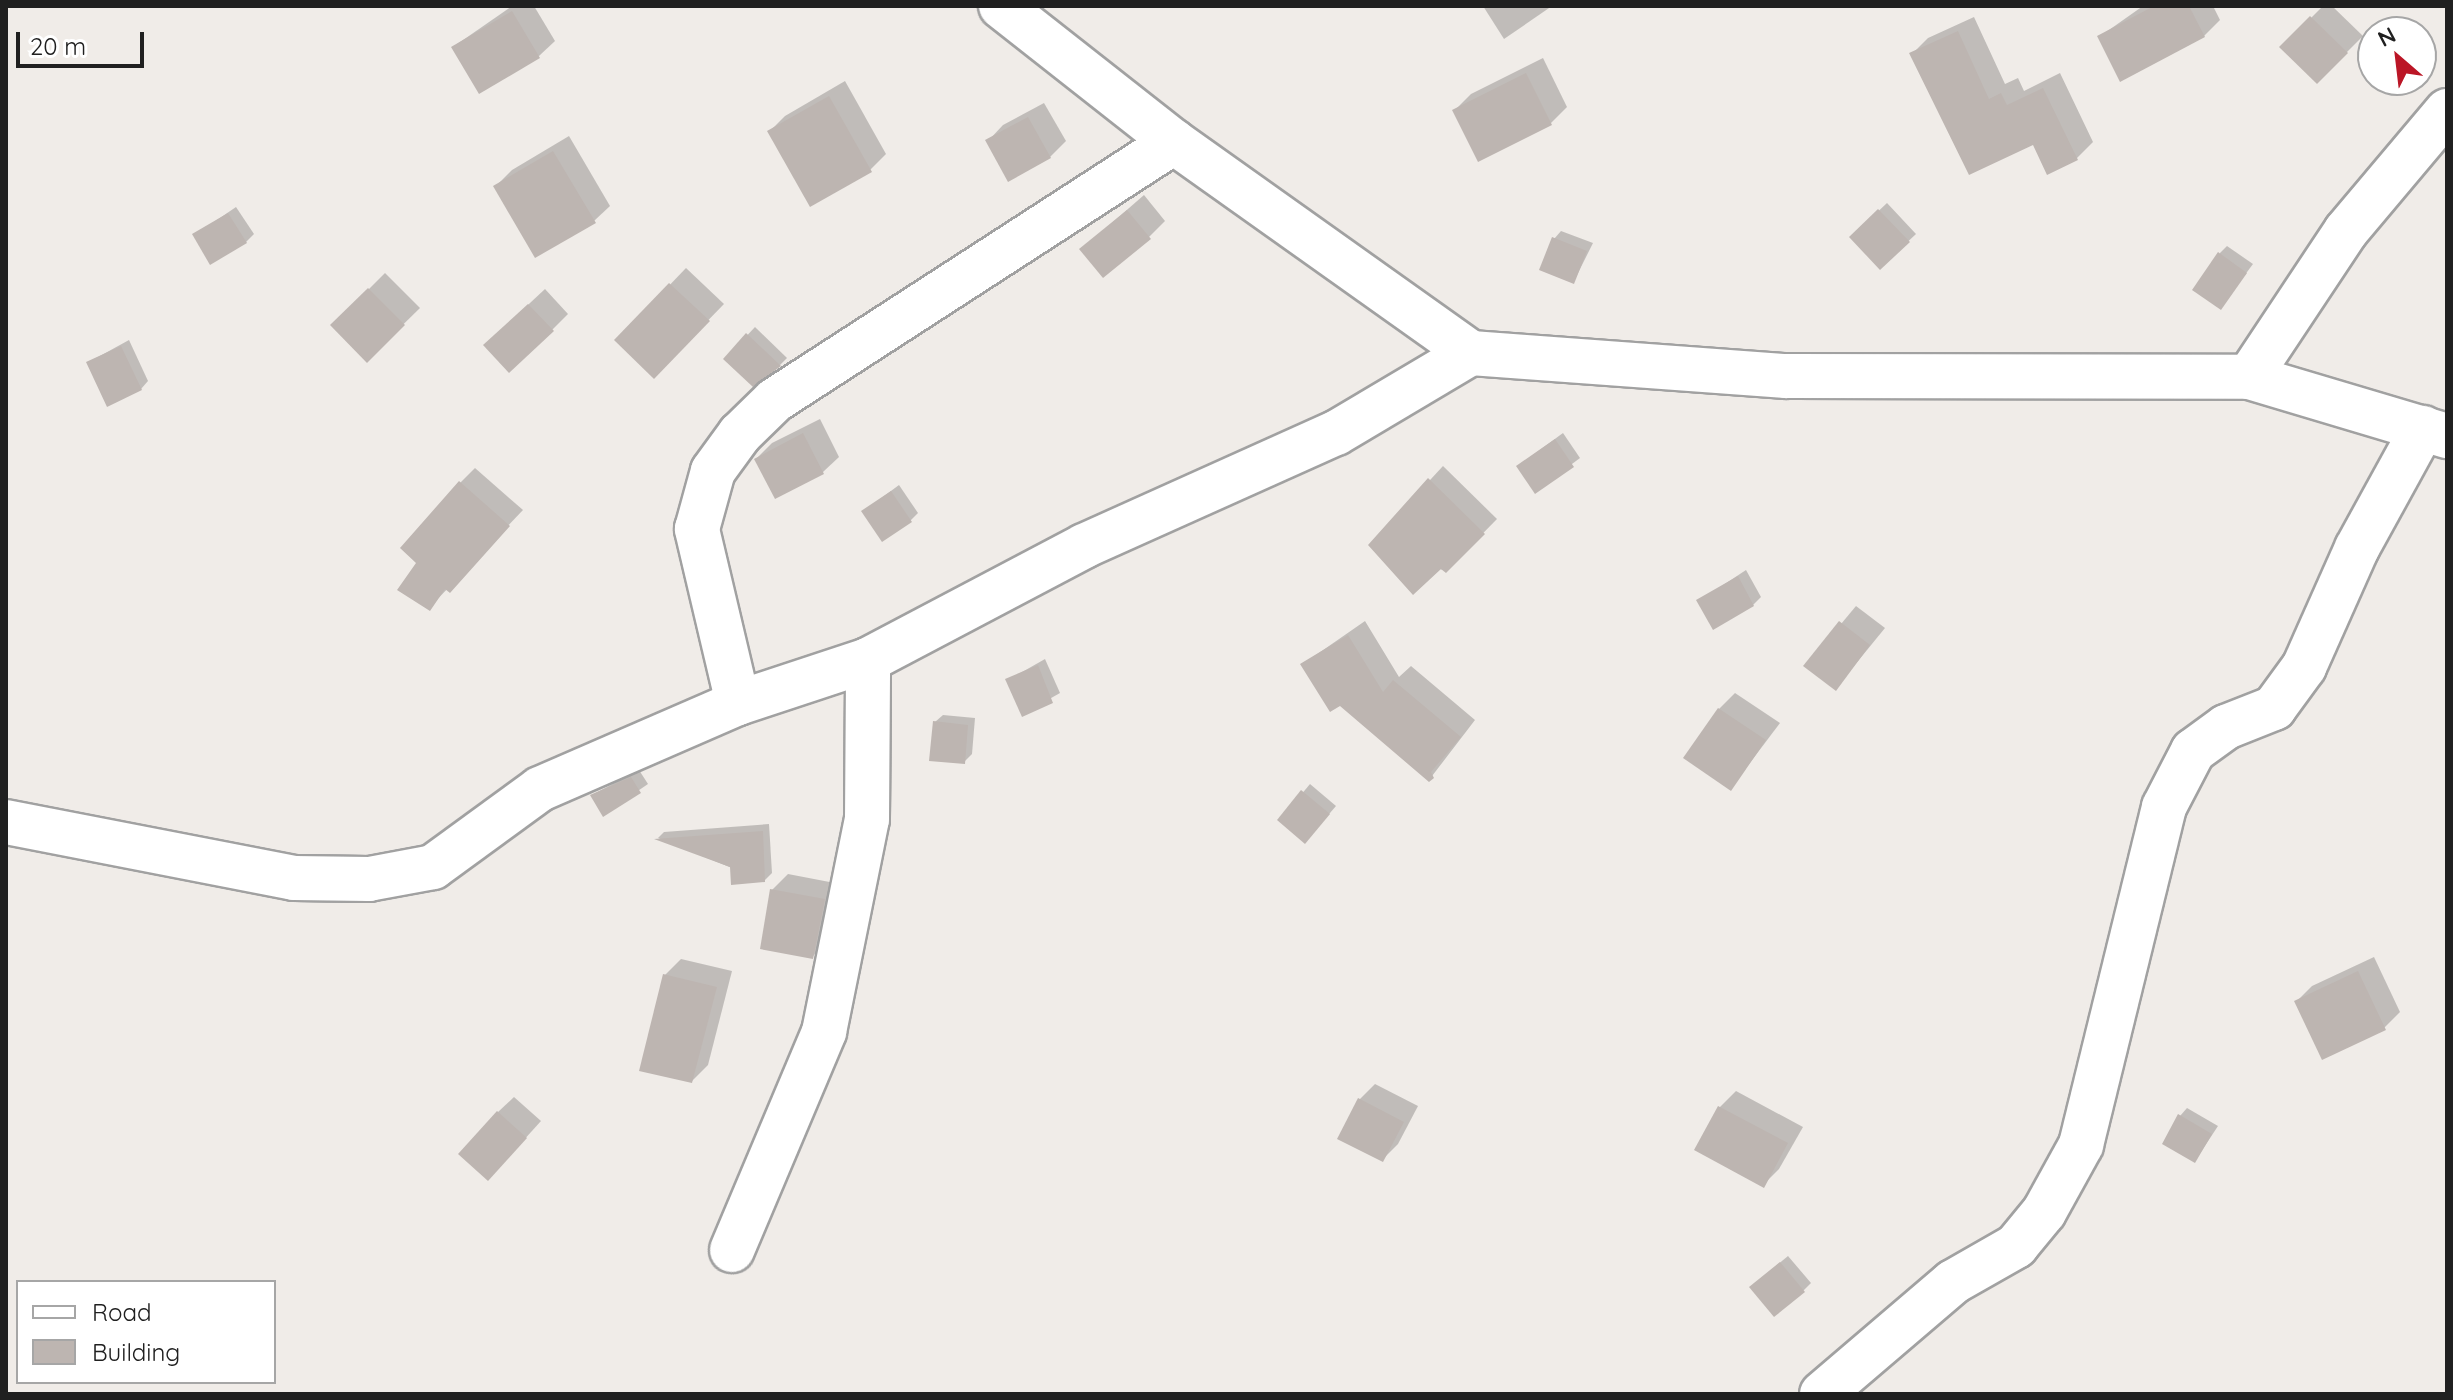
<!DOCTYPE html>
<style>
body{margin:0}
#map{position:relative;width:2453px;height:1400px;overflow:hidden;background:#f0ece8;font-family:Quicksand,sans-serif}
div>[style]{position:absolute}
.shadow>*{inset:0;background:#0003}
.building>*{inset:0;background:#bdb5b1}
.roads{filter:drop-shadow(2px 0 #a1a1a1) drop-shadow(-2px 0 #a1a1a1) drop-shadow(0 2px #a1a1a1) drop-shadow(0 -2px #a1a1a1)}
.minor>*{height:44px;margin:-22px;padding:0 22px;transform-origin:22px;border-radius:22px;background:#fff}
span{translate:-50% -50%;white-space:nowrap;text-align:center;line-height:1.15;-webkit-text-stroke:6px #fff;paint-order:stroke}
.frame{position:absolute;inset:0;border:8px solid #202020;pointer-events:none}
.legend{position:absolute;left:16px;top:1280px;width:260px;height:104px;box-sizing:border-box;background:#fff;border:2px solid #a6a6a6;margin:0;padding:10px 14px;list-style:none;font-size:24px;color:#202020}
.legend li{display:flex;align-items:center;gap:16px;height:40px}
.legend b{width:40px;border:2px solid #a6a6a6}
.north{position:absolute;left:2357px;top:16px;width:80px;height:80px;box-sizing:border-box;background:#fff;border:2px solid #a6a6a6;border-radius:50%;rotate:332deg;font-size:22px;font-weight:700;line-height:32px;text-align:center;color:#202020}
.north::after{content:'';display:block;margin:auto;width:28px;height:36px;background:#bb1626;clip-path:polygon(50% 0,100% 100%,50% 72%,0 100%)}
.scale{position:absolute;left:16px;top:32px;width:128px;height:36px;box-sizing:border-box;border:4px solid #202020;border-top:0;padding-left:10px;font-size:24px;line-height:28px;white-space:nowrap;color:#202020;-webkit-text-stroke:6px #fff;paint-order:stroke}
</style>
<div id="map">
<div class="shadow">
<i style="clip-path:polygon(512px 6px,534px 6px,555px 41px,539px 56px,453px 47px)"></i>
<i style="clip-path:polygon(1483px 6px,1552px 6px,1504px 39px)"></i>
<i style="clip-path:polygon(2143px 6px,2213px 6px,2220px 20px,2204px 36px,2099px 37px)"></i>
<i style="clip-path:polygon(2323px 6px,2332px 6px,2363px 36px,2317px 82px,2282px 47px)"></i>
<i style="clip-path:polygon(1974px 17px,2005px 84px,2018px 78px,2024px 91px,2060px 73px,2093px 142px,2077px 158px,2048px 172px,2034px 143px,1912px 54px,1928px 38px)"></i>
<i style="clip-path:polygon(1543px 58px,1567px 107px,1551px 123px,1455px 110px,1471px 94px)"></i>
<i style="clip-path:polygon(845px 81px,886px 154px,870px 170px,769px 132px,785px 116px)"></i>
<i style="clip-path:polygon(1044px 103px,1066px 141px,1050px 157px,988px 141px,1003px 125px)"></i>
<i style="clip-path:polygon(569px 136px,610px 206px,594px 221px,496px 186px,512px 170px)"></i>
<i style="clip-path:polygon(1144px 195px,1165px 221px,1149px 237px,1082px 249px)"></i>
<i style="clip-path:polygon(1887px 203px,1916px 234px,1880px 268px,1851px 237px)"></i>
<i style="clip-path:polygon(236px 207px,254px 234px,246px 242px,195px 235px)"></i>
<i style="clip-path:polygon(1561px 231px,1593px 243px,1574px 281px,1554px 239px)"></i>
<i style="clip-path:polygon(2227px 246px,2253px 264px,2221px 307px,2220px 253px)"></i>
<i style="clip-path:polygon(686px 268px,724px 304px,654px 376px,617px 340px)"></i>
<i style="clip-path:polygon(385px 273px,420px 308px,367px 360px,333px 325px)"></i>
<i style="clip-path:polygon(545px 289px,568px 314px,552px 330px,502px 329px)"></i>
<i style="clip-path:polygon(755px 327px,787px 358px,780px 365px,725px 359px)"></i>
<i style="clip-path:polygon(129px 340px,148px 381px,141px 389px,89px 362px)"></i>
<i style="clip-path:polygon(820px 419px,839px 457px,823px 472px,775px 496px,756px 459px,772px 443px)"></i>
<i style="clip-path:polygon(1563px 433px,1580px 458px,1536px 491px,1518px 466px)"></i>
<i style="clip-path:polygon(1443px 466px,1497px 519px,1446px 571px,1370px 545px)"></i>
<i style="clip-path:polygon(475px 468px,523px 510px,429px 608px,419px 562px,460px 483px)"></i>
<i style="clip-path:polygon(899px 485px,918px 513px,910px 521px,864px 511px)"></i>
<i style="clip-path:polygon(1746px 570px,1761px 597px,1753px 605px,1699px 601px)"></i>
<i style="clip-path:polygon(1856px 606px,1885px 628px,1836px 688px,1806px 666px)"></i>
<i style="clip-path:polygon(1365px 621px,1399px 677px,1411px 666px,1475px 720px,1429px 780px,1303px 664px)"></i>
<i style="clip-path:polygon(1045px 659px,1060px 693px,1023px 714px,1008px 680px)"></i>
<i style="clip-path:polygon(1735px 693px,1780px 723px,1731px 788px,1719px 709px)"></i>
<i style="clip-path:polygon(943px 715px,975px 718px,972px 754px,964px 762px,935px 722px)"></i>
<i style="clip-path:polygon(639px 770px,648px 784px,604px 814px,592px 795px)"></i>
<i style="clip-path:polygon(1310px 784px,1336px 806px,1312px 834px,1280px 820px)"></i>
<i style="clip-path:polygon(769px 824px,772px 873px,764px 881px,658px 838px,664px 832px)"></i>
<i style="clip-path:polygon(788px 874px,840px 884px,829px 940px,813px 956px,772px 890px)"></i>
<i style="clip-path:polygon(2374px 957px,2400px 1012px,2384px 1028px,2296px 1002px,2312px 986px)"></i>
<i style="clip-path:polygon(681px 959px,732px 971px,708px 1065px,692px 1081px,665px 975px)"></i>
<i style="clip-path:polygon(1375px 1084px,1418px 1106px,1398px 1144px,1382px 1160px,1359px 1100px)"></i>
<i style="clip-path:polygon(1736px 1091px,1803px 1127px,1779px 1169px,1763px 1185px,1696px 1150px,1720px 1107px)"></i>
<i style="clip-path:polygon(514px 1097px,541px 1121px,504px 1162px,498px 1112px)"></i>
<i style="clip-path:polygon(2187px 1108px,2218px 1126px,2195px 1161px,2180px 1116px)"></i>
<i style="clip-path:polygon(1788px 1256px,1811px 1283px,1803px 1291px,1759px 1280px)"></i>
</div>
<div class="building">
<i style="clip-path:polygon(2154px 6px,2189px 6px,2205px 37px,2120px 82px,2097px 36px)"></i>
<i style="clip-path:polygon(512px 11px,540px 58px,479px 94px,451px 47px)"></i>
<i style="clip-path:polygon(2310px 16px,2348px 53px,2317px 84px,2279px 47px)"></i>
<i style="clip-path:polygon(1958px 31px,1989px 99px,2001px 93px,2007px 105px,2043px 88px,2078px 160px,2047px 175px,2033px 145px,1969px 175px,1909px 53px)"></i>
<i style="clip-path:polygon(1526px 73px,1552px 125px,1478px 162px,1452px 110px)"></i>
<i style="clip-path:polygon(829px 96px,872px 172px,810px 207px,767px 131px)"></i>
<i style="clip-path:polygon(1028px 117px,1051px 158px,1008px 182px,985px 140px)"></i>
<i style="clip-path:polygon(553px 151px,596px 223px,535px 258px,493px 186px)"></i>
<i style="clip-path:polygon(1878px 209px,1910px 242px,1880px 270px,1849px 237px)"></i>
<i style="clip-path:polygon(1127px 210px,1151px 239px,1103px 278px,1079px 249px)"></i>
<i style="clip-path:polygon(228px 213px,247px 243px,210px 265px,192px 234px)"></i>
<i style="clip-path:polygon(1552px 237px,1587px 251px,1574px 284px,1539px 270px)"></i>
<i style="clip-path:polygon(2218px 252px,2247px 273px,2221px 310px,2192px 290px)"></i>
<i style="clip-path:polygon(669px 283px,710px 321px,654px 379px,614px 340px)"></i>
<i style="clip-path:polygon(368px 288px,405px 325px,367px 363px,330px 325px)"></i>
<i style="clip-path:polygon(528px 304px,554px 331px,509px 373px,483px 345px)"></i>
<i style="clip-path:polygon(746px 333px,781px 366px,753px 387px,723px 359px)"></i>
<i style="clip-path:polygon(121px 346px,142px 390px,107px 407px,86px 362px)"></i>
<i style="clip-path:polygon(803px 433px,824px 474px,775px 499px,754px 459px)"></i>
<i style="clip-path:polygon(1555px 439px,1574px 467px,1535px 494px,1516px 466px)"></i>
<i style="clip-path:polygon(1428px 478px,1485px 534px,1446px 573px,1441px 569px,1413px 595px,1368px 545px)"></i>
<i style="clip-path:polygon(459px 481px,510px 526px,450px 593px,445px 589px,430px 611px,397px 590px,416px 563px,400px 548px)"></i>
<i style="clip-path:polygon(891px 491px,912px 522px,882px 542px,861px 511px)"></i>
<i style="clip-path:polygon(1738px 576px,1754px 606px,1713px 630px,1696px 600px)"></i>
<i style="clip-path:polygon(1839px 621px,1870px 645px,1836px 691px,1803px 666px)"></i>
<i style="clip-path:polygon(1348px 635px,1383px 692px,1393px 680px,1461px 737px,1431px 772px,1434px 778px,1429px 782px,1340px 706px,1330px 712px,1300px 664px)"></i>
<i style="clip-path:polygon(1038px 665px,1053px 703px,1022px 717px,1005px 679px)"></i>
<i style="clip-path:polygon(1718px 708px,1766px 740px,1731px 791px,1683px 758px)"></i>
<i style="clip-path:polygon(933px 721px,968px 725px,965px 764px,929px 761px)"></i>
<i style="clip-path:polygon(631px 777px,641px 793px,603px 817px,590px 795px)"></i>
<i style="clip-path:polygon(1301px 790px,1330px 814px,1305px 844px,1277px 820px)"></i>
<i style="clip-path:polygon(763px 831px,765px 882px,731px 885px,730px 867px,654px 839px)"></i>
<i style="clip-path:polygon(770px 889px,825px 899px,813px 959px,760px 949px)"></i>
<i style="clip-path:polygon(2358px 971px,2386px 1030px,2322px 1060px,2294px 1001px)"></i>
<i style="clip-path:polygon(663px 974px,717px 987px,692px 1083px,639px 1071px)"></i>
<i style="clip-path:polygon(1358px 1098px,1404px 1122px,1383px 1162px,1337px 1139px)"></i>
<i style="clip-path:polygon(1718px 1106px,1788px 1143px,1764px 1188px,1694px 1150px)"></i>
<i style="clip-path:polygon(497px 1111px,527px 1138px,488px 1181px,458px 1154px)"></i>
<i style="clip-path:polygon(2178px 1114px,2212px 1134px,2195px 1163px,2162px 1144px)"></i>
<i style="clip-path:polygon(1780px 1262px,1805px 1292px,1774px 1317px,1749px 1287px)"></i>
</div>
<div class="roads">
<div class="minor">
<i style="left:1001px;top:6px;width:220px;rotate:38.2deg"></i>
<i style="left:1174px;top:142px;width:364px;rotate:35.4deg"></i>
<i style="left:1471px;top:353px;width:316px;rotate:4.2deg"></i>
<i style="left:1786px;top:376px;width:463px;rotate:0.1deg"></i>
<i style="left:2249px;top:377px;width:207px;rotate:16.6deg"></i>
<i style="left:2249px;top:377px;width:175px;rotate:-56.4deg"></i>
<i style="left:2346px;top:231px;width:157px;rotate:-49.9deg"></i>
<i style="left:738px;top:703px;width:179px;rotate:-103.3deg"></i>
<i style="left:697px;top:529px;width:60px;rotate:-74.6deg"></i>
<i style="left:713px;top:471px;width:46px;rotate:-53.9deg"></i>
<i style="left:740px;top:434px;width:49px;rotate:-44.2deg"></i>
<i style="left:775px;top:400px;width:475px;rotate:-32.9deg"></i>
<i style="left:6px;top:822px;width:293px;rotate:11deg"></i>
<i style="left:294px;top:878px;width:75px;rotate:0.8deg"></i>
<i style="left:369px;top:879px;width:65px;rotate:-10.6deg"></i>
<i style="left:433px;top:867px;width:132px;rotate:-36.1deg"></i>
<i style="left:540px;top:789px;width:216px;rotate:-23.5deg"></i>
<i style="left:738px;top:703px;width:137px;rotate:-18.3deg"></i>
<i style="left:868px;top:660px;width:244px;rotate:-27.8deg"></i>
<i style="left:1084px;top:546px;width:276px;rotate:-24.2deg"></i>
<i style="left:1336px;top:433px;width:157px;rotate:-30.7deg"></i>
<i style="left:732px;top:1250px;width:237px;rotate:-67.1deg"></i>
<i style="left:824px;top:1032px;width:217px;rotate:-78.6deg"></i>
<i style="left:867px;top:819px;width:159px;rotate:-89.6deg"></i>
<i style="left:1822px;top:1394px;width:172px;rotate:-40.5deg"></i>
<i style="left:1953px;top:1282px;width:73px;rotate:-29.7deg"></i>
<i style="left:2016px;top:1246px;width:44px;rotate:-50.5deg"></i>
<i style="left:2044px;top:1212px;width:77px;rotate:-61.1deg"></i>
<i style="left:2081px;top:1145px;width:348px;rotate:-76.2deg"></i>
<i style="left:2164px;top:807px;width:63px;rotate:-62.6deg"></i>
<i style="left:2193px;top:751px;width:41px;rotate:-36deg"></i>
<i style="left:2226px;top:727px;width:52px;rotate:-21.6deg"></i>
<i style="left:2274px;top:708px;width:51px;rotate:-53.8deg"></i>
<i style="left:2304px;top:667px;width:130px;rotate:-66deg"></i>
<i style="left:2357px;top:548px;width:137px;rotate:-61.2deg"></i>
</div>
</div>
<div class="frame"></div>
<ul class="legend">
<li><b style="height:10px;background:#fff"></b>Road</li>
<li><b style="height:22px;background:#bdb5b1"></b>Building</li>
</ul>
<div class="north">N</div>
<div class="scale">20 m</div>
</div>
